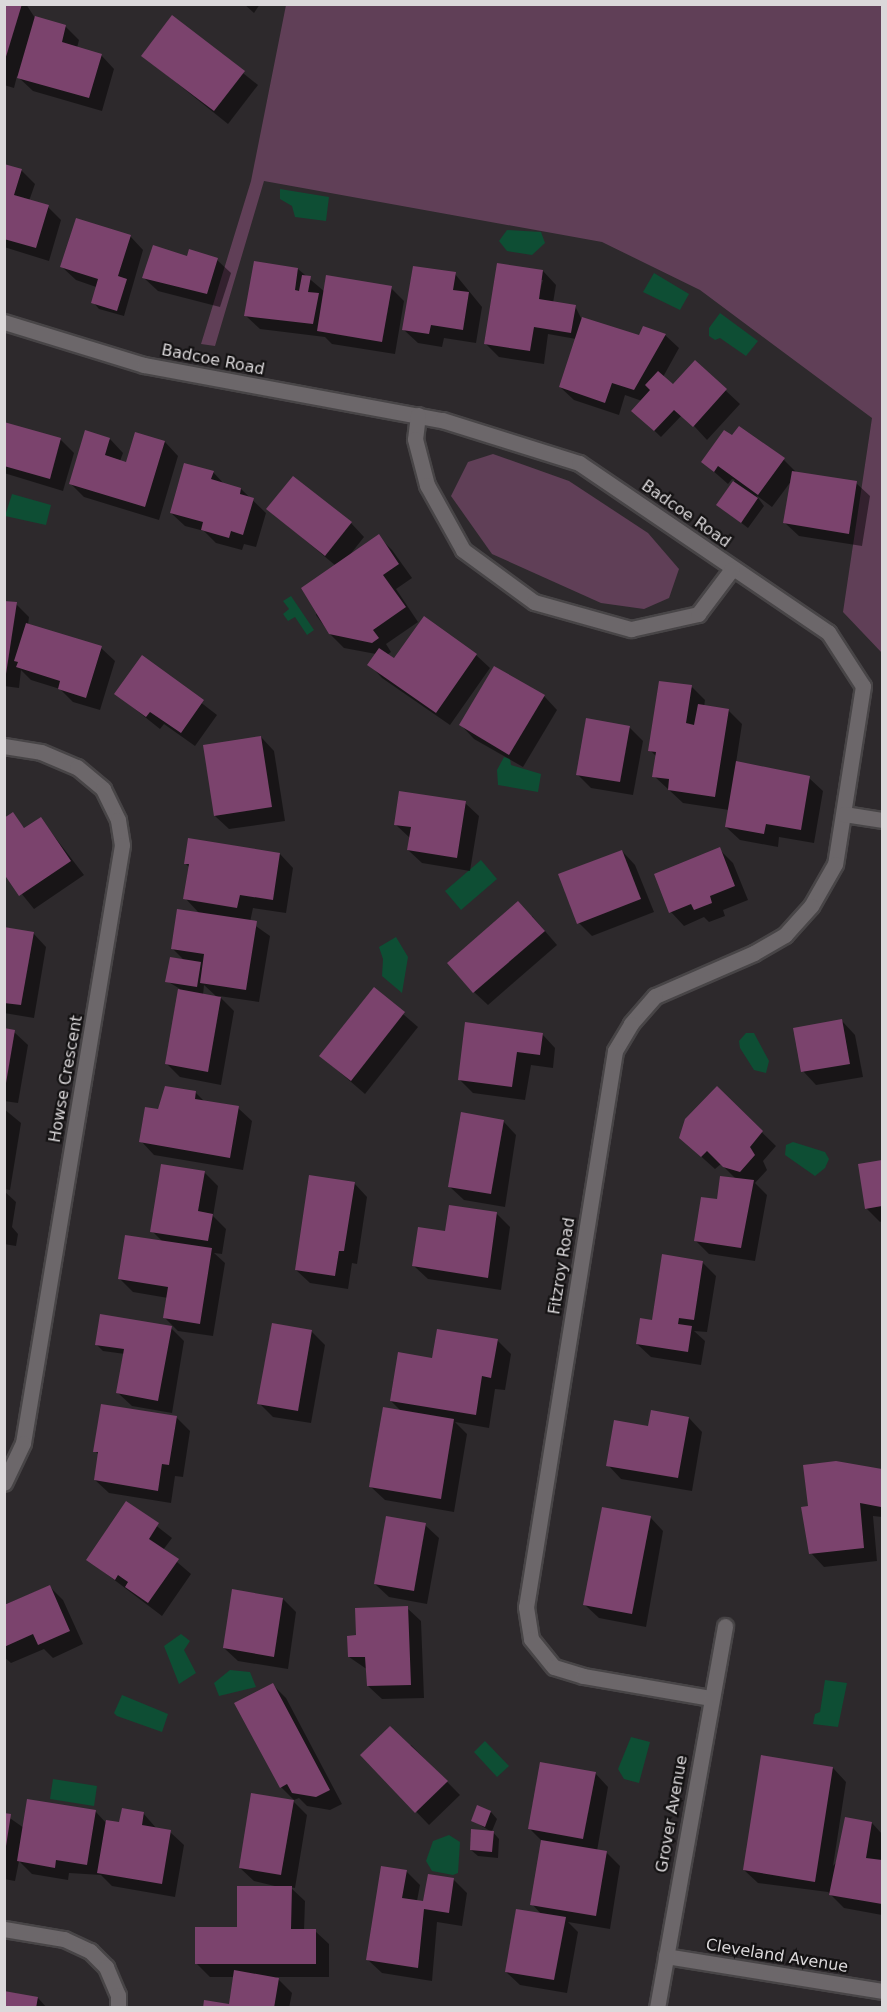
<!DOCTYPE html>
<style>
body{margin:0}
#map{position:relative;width:887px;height:2012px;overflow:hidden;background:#2d292c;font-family:"DejaVu Sans",sans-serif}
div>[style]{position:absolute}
.green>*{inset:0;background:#603f57}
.water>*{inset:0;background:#0e4e34}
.shadow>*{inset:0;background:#0007}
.building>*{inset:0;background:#7b436d}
.roads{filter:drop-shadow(2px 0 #484547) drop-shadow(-2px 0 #484547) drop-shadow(0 2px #484547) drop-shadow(0 -2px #484547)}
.minor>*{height:15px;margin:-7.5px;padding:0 7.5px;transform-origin:7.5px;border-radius:7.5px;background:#6c676a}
span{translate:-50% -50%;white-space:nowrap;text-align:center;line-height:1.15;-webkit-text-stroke:4.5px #141213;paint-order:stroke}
.street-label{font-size:16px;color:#dbd8da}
.frame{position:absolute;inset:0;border:6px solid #dbd8da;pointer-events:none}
</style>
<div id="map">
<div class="green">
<i style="clip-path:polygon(286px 5px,882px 5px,882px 653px,843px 612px,872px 418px,700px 290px,602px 242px,264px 181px,215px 346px,201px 344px,251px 181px)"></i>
<i style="clip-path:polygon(493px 454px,569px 481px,648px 533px,679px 569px,669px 598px,644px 609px,601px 603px,492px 554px,451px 496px,468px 462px)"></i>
</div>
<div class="water">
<i style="clip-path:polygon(280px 189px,329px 197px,326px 221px,295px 217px,292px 206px,280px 199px)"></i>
<i style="clip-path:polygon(507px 230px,541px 232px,545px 243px,532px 255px,507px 251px,499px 241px)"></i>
<i style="clip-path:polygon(654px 273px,689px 294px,680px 310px,643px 292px)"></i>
<i style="clip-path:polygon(720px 313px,758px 341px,746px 356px,720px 338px,715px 340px,709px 336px,709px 328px)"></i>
<i style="clip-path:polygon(12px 494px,51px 505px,46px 525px,5px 516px)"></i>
<i style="clip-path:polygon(291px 596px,314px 630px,307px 635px,295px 617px,288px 621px,283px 614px,289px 609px,283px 601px)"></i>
<i style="clip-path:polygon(504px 757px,510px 759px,511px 765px,541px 774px,538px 792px,498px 785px,497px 770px)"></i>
<i style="clip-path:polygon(481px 860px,497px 879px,461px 910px,445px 891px)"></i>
<i style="clip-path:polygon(396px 937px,408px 957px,402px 993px,382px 976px,383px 959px,379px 947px)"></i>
<i style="clip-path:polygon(746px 1033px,754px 1033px,769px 1061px,766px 1073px,754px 1070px,740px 1048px,739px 1041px)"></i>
<i style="clip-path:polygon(793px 1142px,825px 1152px,829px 1159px,825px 1168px,815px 1176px,785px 1155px,786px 1145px)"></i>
<i style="clip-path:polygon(181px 1634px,190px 1641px,184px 1650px,196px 1673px,179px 1684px,164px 1646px)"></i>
<i style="clip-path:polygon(230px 1670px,250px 1672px,256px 1687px,219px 1696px,214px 1683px)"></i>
<i style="clip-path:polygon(825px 1680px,847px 1683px,838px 1727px,813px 1724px,815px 1714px,820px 1712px)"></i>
<i style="clip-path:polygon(122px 1695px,168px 1714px,162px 1732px,117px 1716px,114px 1713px)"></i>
<i style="clip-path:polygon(631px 1737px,650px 1742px,639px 1783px,624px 1779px,618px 1769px)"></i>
<i style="clip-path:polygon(485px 1741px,509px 1766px,497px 1777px,474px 1752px)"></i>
<i style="clip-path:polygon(53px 1779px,97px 1786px,94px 1806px,50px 1799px)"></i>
<i style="clip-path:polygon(449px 1835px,460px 1842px,458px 1873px,453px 1875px,432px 1871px,426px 1861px,433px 1841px)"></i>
</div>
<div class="shadow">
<i style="clip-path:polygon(4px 4px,26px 4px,35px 18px,66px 27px,79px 40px,77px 48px,101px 55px,114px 69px,102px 111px,33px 91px,17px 76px,14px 88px,4px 85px)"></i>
<i style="clip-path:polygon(244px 4px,260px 4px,254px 13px)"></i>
<i style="clip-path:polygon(173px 17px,258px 85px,228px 124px,143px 56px)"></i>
<i style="clip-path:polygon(4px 166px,21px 170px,35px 184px,29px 201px,48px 207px,61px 220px,49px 261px,4px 247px)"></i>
<i style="clip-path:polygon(130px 236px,143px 250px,124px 316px,99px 309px,93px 302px,99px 288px,76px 280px,62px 267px)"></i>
<i style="clip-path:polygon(188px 258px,217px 260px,231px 273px,220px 307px,158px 291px,144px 278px)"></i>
<i style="clip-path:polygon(298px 269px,325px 292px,391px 288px,404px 301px,395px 354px,332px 344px,325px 337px,260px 329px,246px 316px)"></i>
<i style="clip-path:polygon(evenodd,543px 271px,556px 285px,553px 303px,575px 306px,581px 318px,640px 337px,644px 328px,665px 335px,679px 348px,663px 377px,673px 386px,695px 362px,740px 404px,707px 440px,683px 414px,661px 437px,640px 417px,642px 401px,625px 395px,619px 415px,574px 400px,560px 387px,576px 339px,548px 334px,544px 364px,499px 357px,485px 343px,543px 271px,540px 280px,543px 280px,537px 300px,540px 280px)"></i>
<i style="clip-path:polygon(455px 274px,482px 307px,476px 343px,444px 338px,442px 347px,418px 343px,404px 330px)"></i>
<i style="clip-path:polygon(5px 423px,60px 439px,74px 453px,63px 491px,4px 473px)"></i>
<i style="clip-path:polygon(110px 439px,123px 453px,120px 461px,127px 463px,165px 442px,178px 456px,159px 520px,84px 497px,70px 483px)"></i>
<i style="clip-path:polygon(784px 460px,797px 473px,856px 483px,870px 496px,862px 546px,799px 536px,785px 523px,792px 480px,772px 507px,756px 495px,764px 506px,748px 528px,718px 505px,735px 480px,732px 479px,728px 484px,703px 462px)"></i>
<i style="clip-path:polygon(213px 472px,225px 485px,241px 489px,266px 513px,256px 547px,244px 544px,242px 550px,216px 543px,204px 531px,185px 526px,171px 513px)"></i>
<i style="clip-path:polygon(268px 509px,351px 523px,364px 537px,349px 556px,378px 536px,392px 550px,412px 578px,396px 589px,418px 622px,386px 644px,391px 652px,387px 655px,394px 660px,476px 655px,490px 668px,450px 725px,382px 678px,369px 664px,376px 654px,344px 648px,330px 634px,316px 615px,336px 566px)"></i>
<i style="clip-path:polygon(4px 602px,16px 604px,29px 617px,28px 625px,101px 648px,115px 661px,100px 710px,73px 702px,60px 689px,31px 680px,21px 670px,19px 688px,4px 686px)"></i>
<i style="clip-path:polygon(142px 657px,217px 715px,195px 746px,164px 724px,160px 729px,116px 694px)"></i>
<i style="clip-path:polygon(692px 687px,705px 700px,704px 707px,728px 710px,742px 724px,736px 763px,809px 778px,823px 791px,814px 843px,779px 837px,778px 847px,740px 840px,726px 827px,729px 810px,683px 803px,654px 776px,657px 757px,650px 750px)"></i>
<i style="clip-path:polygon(544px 696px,557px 710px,523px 767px,474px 739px,461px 725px)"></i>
<i style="clip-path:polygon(629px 727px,643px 741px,633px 795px,591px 788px,577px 774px)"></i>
<i style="clip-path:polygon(261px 737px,274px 751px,285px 821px,229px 829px,215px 816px)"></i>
<i style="clip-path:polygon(465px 803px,479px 816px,470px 871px,422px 863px,408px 850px,410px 838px,395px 824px)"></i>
<i style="clip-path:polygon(12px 814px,25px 829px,41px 819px,84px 875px,34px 909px,4px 872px)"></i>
<i style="clip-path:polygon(719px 849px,733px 863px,748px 900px,723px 910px,725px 916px,709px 922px,704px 917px,684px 926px,671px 912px)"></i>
<i style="clip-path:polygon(622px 851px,635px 865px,654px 912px,592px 936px,579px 923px)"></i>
<i style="clip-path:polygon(evenodd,280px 854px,293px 868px,286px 913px,253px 908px,250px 922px,270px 936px,259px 1002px,219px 996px,234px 1011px,221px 1085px,180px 1077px,167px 1064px,180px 989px,167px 981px,184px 960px,173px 949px,200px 914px,185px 898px,190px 868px,185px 863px,280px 854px,204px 985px,217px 997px,203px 995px,204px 985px)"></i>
<i style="clip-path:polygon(532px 916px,557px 945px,488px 1005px,474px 992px)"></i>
<i style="clip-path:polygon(4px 928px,33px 933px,46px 947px,34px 1018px,4px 1013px)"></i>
<i style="clip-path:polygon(374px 989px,418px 1027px,365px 1094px,321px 1056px)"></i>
<i style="clip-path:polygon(842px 1021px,855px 1035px,863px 1077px,816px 1085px,803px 1071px)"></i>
<i style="clip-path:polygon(4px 1030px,14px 1032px,28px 1045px,18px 1103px,4px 1101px)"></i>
<i style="clip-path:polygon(542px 1034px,555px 1048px,553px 1068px,531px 1065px,525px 1100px,473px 1093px,459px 1079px)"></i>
<i style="clip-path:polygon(717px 1089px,776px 1146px,763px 1161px,767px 1170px,755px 1183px,767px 1195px,755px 1261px,709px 1254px,696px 1241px,718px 1201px,737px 1180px,721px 1164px,715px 1169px,695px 1151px)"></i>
<i style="clip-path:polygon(195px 1092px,205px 1102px,238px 1108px,252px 1121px,243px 1170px,154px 1155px,141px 1141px,159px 1110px)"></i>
<i style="clip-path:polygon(4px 1109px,21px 1123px,10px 1190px,4px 1189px)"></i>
<i style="clip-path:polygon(503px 1121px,516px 1135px,505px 1207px,464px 1200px,450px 1187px)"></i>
<i style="clip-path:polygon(882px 1161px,882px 1221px,880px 1222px,866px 1208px,860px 1165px)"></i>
<i style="clip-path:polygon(204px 1172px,218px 1186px,213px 1216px,226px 1229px,222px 1254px,214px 1253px,225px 1263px,213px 1336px,178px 1331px,165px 1318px,168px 1298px,133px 1292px,120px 1279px,163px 1242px,152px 1231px)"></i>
<i style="clip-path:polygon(354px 1183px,367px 1197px,357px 1264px,352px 1263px,348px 1289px,310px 1283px,296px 1270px)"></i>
<i style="clip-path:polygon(4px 1191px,16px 1202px,12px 1227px,18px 1234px,16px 1246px,4px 1244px)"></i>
<i style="clip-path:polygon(497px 1214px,510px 1227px,501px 1290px,428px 1279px,414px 1266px,447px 1233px)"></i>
<i style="clip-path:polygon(702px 1262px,716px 1276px,707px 1332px,694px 1331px,705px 1341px,701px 1365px,651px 1357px,637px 1344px)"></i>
<i style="clip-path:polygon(171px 1328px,184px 1341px,172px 1413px,132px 1406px,118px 1393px,125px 1354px,103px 1351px,96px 1344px)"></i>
<i style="clip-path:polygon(311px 1331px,325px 1345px,311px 1423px,273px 1417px,259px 1403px)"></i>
<i style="clip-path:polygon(497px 1340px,511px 1354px,505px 1390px,495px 1389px,489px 1428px,455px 1422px,467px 1434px,454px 1512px,385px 1500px,371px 1487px,402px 1412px,391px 1401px,434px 1359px)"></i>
<i style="clip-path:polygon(176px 1417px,190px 1431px,183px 1477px,175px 1476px,171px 1503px,109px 1493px,95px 1480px,99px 1455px,95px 1451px)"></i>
<i style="clip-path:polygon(689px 1418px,702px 1432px,692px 1491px,621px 1479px,608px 1465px,649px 1428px)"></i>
<i style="clip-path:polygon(836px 1463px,882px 1470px,882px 1517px,873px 1516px,877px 1561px,824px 1567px,811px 1553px,809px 1507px)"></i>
<i style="clip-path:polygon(127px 1503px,172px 1538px,163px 1550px,191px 1574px,162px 1616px,88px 1560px)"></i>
<i style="clip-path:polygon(650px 1517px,663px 1531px,646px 1627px,599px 1618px,585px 1605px)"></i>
<i style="clip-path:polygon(425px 1525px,439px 1538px,427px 1604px,389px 1597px,375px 1584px)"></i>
<i style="clip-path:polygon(49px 1586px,63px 1600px,83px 1644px,53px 1658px,44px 1649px,11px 1663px,4px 1657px,4px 1605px)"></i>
<i style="clip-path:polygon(283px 1599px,296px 1612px,288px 1669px,238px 1661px,224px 1648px)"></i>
<i style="clip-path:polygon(407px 1608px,421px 1621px,424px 1698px,382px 1699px,368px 1686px,368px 1670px,349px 1657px,357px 1637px)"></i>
<i style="clip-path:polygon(273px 1685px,286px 1698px,342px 1804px,330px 1810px,307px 1806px,299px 1798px,294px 1800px,281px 1787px)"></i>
<i style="clip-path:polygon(411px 1745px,460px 1795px,429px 1825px,362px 1755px)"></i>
<i style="clip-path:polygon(833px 1768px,846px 1782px,833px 1866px,872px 1823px,882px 1834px,882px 1915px,844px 1908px,828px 1892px,758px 1883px,744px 1870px)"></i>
<i style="clip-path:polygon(595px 1773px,608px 1787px,597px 1851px,606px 1852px,620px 1866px,610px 1929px,568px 1922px,578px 1932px,567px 1993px,520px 1985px,506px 1972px,542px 1915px,532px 1904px,542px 1841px,529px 1828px)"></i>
<i style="clip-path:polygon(28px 1801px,96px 1812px,107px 1824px,121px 1824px,143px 1813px,157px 1829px,170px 1832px,184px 1845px,175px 1897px,112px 1886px,101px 1875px,69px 1873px,68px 1880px,32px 1874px,19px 1861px,15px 1881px,4px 1879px,4px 1814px,24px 1828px)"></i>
<i style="clip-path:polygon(293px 1801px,307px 1815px,295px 1888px,290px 1887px,305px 1901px,304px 1931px,315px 1931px,329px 1944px,329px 1977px,276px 1977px,292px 1993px,289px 2008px,204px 2008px,230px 2005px,235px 1977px,210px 1977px,196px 1963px,283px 1888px,254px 1881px,240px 1868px)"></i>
<i style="clip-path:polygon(491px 1812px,497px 1819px,492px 1831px,499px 1839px,498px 1858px,478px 1856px,471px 1850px,490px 1831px,472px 1820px)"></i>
<i style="clip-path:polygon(406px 1871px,420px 1885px,417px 1901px,424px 1903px,453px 1879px,467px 1893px,462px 1926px,437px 1922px,432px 1981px,382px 1973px,368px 1960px)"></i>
<i style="clip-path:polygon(38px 1998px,47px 2008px,4px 2008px)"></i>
</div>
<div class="building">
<i style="clip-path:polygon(4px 4px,22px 4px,5px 60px,4px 60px)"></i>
<i style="clip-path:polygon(172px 15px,245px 71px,214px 111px,141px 56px)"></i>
<i style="clip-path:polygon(35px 16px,66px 25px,62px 42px,102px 54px,89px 98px,17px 78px)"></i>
<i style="clip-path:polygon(4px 164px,22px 169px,14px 195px,49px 205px,36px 248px,4px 239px)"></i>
<i style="clip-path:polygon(76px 218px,131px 235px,118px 276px,127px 279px,117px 311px,91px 303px,98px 279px,60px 267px)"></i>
<i style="clip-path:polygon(153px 245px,187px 256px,189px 249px,218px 258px,207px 294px,142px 278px)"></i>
<i style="clip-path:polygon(254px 261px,298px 268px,295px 290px,299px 291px,302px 275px,311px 276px,308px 292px,319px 293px,313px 324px,244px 316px)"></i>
<i style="clip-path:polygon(497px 263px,543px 270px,539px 299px,576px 305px,571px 333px,534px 327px,530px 351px,484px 344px)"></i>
<i style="clip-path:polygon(413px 266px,456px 272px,453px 290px,469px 292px,463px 330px,431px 325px,429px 334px,402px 330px)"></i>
<i style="clip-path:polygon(326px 275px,392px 286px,382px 342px,317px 331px)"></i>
<i style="clip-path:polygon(582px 317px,639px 335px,643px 326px,666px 334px,634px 390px,612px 383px,605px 403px,559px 387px)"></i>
<i style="clip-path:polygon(695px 360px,727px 389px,693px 427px,674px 410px,654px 431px,631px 411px,650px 390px,645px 385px,658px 371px,673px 384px)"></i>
<i style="clip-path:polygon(4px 422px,61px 438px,50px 479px,4px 466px)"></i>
<i style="clip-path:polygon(739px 426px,785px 458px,758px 495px,718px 466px,714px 472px,701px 462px,724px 430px,732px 435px)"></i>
<i style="clip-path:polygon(85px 430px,110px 438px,105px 455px,126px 462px,135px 432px,165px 441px,145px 507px,69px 484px)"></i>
<i style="clip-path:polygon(184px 463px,214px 471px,211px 479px,241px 488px,240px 494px,254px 498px,243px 535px,231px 531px,229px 538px,201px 530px,203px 522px,170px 513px)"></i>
<i style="clip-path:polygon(792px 471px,857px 481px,849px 534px,783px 523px)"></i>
<i style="clip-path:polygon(293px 476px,352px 522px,325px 556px,266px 509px)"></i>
<i style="clip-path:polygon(733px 481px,758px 498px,741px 523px,716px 505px)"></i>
<i style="clip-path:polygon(379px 534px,399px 564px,383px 575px,406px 607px,373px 630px,379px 638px,372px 643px,329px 634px,301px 588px)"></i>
<i style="clip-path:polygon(4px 601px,17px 602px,6px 674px,4px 674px)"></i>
<i style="clip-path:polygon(424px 616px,477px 654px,436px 713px,367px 665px,379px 648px,394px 658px)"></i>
<i style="clip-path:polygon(26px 623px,102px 646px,86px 698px,58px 689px,60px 681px,16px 667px,18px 662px,14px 661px)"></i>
<i style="clip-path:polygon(142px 655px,204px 700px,181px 733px,150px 712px,146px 717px,114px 694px)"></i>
<i style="clip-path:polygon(494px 666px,545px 695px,509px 755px,459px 725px)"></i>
<i style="clip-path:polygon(659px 681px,692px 685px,686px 723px,694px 725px,698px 704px,729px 709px,715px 797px,668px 790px,669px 779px,652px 777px,656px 752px,648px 751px)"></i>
<i style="clip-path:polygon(586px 718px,630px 726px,620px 782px,576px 775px)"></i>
<i style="clip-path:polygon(261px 736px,272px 807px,214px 816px,203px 745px)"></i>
<i style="clip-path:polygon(736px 761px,810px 776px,801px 830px,766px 824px,764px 834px,725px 827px)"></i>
<i style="clip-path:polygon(399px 791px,466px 801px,457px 858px,407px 850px,411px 827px,394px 825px)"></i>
<i style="clip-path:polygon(13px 812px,24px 828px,41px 817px,71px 861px,19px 896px,4px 874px,4px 818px)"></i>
<i style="clip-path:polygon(188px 838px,280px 853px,273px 900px,240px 895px,237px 908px,183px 899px,189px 864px,184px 864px)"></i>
<i style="clip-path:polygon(720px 847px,735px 886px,710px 896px,712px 903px,694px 910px,691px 904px,669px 913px,654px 874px)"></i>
<i style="clip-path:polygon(622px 850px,641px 899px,577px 924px,558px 874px)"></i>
<i style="clip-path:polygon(518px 901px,545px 931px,473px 993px,447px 963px)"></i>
<i style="clip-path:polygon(177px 909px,257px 921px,246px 990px,200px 983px,204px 954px,171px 949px)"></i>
<i style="clip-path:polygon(4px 927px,34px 932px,21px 1005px,4px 1003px)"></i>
<i style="clip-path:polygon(170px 957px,201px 962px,197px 987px,165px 982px)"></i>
<i style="clip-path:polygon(374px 987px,405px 1012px,351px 1081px,319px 1056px)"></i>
<i style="clip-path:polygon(178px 989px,221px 997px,208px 1072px,165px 1064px)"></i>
<i style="clip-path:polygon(842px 1019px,850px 1064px,801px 1072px,793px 1028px)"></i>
<i style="clip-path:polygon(465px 1022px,543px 1033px,540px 1055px,517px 1052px,512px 1087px,458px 1080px)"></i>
<i style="clip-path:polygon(4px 1028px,15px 1030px,6px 1083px,4px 1083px)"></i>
<i style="clip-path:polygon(165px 1086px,196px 1091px,195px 1099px,239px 1106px,230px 1158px,139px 1142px,145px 1107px,158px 1109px)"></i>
<i style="clip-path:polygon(717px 1086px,763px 1131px,750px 1147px,755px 1155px,740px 1172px,723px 1167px,707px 1151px,701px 1157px,679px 1138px,685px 1119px)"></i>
<i style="clip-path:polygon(461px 1112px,504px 1120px,491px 1194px,448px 1187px)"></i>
<i style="clip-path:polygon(882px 1160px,882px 1206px,865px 1209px,858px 1164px)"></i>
<i style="clip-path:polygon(161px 1164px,205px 1171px,198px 1211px,213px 1214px,208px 1241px,150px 1232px)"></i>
<i style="clip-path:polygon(309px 1175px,355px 1182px,344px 1251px,339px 1251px,335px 1276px,295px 1270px)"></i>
<i style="clip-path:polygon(720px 1176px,754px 1180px,741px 1248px,694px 1241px,701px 1197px,717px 1199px)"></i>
<i style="clip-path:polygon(449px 1205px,497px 1212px,488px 1278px,412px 1266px,418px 1227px,445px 1231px)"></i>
<i style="clip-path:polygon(125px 1235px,212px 1248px,200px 1324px,163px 1318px,168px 1287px,118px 1279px)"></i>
<i style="clip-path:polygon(662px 1254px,703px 1261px,694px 1320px,679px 1318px,678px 1324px,692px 1326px,688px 1352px,636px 1344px,640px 1318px,652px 1320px)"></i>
<i style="clip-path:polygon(100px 1314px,172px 1326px,158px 1401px,116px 1393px,124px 1349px,95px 1345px)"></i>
<i style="clip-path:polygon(272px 1323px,312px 1330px,298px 1411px,257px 1404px)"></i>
<i style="clip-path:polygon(437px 1329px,498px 1339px,491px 1378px,482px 1376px,476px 1415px,390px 1401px,398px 1352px,432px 1358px)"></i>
<i style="clip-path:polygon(101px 1404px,177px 1416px,169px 1465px,162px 1464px,158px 1491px,94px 1480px,98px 1452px,93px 1452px)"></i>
<i style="clip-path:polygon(383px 1407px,454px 1419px,441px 1499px,369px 1487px)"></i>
<i style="clip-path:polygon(651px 1410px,689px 1417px,678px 1478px,606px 1466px,614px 1420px,648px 1426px)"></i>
<i style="clip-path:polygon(836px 1461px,882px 1469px,881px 1507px,860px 1503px,864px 1548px,809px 1554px,801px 1507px,808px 1506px,803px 1465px)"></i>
<i style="clip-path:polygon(126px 1501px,159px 1523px,149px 1539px,179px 1559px,148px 1603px,125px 1587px,128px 1582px,118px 1575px,115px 1580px,86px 1560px)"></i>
<i style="clip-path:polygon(602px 1507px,651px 1516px,632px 1614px,583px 1605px)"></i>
<i style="clip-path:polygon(386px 1516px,426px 1523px,414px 1591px,374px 1584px)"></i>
<i style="clip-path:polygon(50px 1585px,70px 1631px,38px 1645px,33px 1634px,4px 1647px,4px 1605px)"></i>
<i style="clip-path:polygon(232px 1589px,283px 1598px,274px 1657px,223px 1648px)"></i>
<i style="clip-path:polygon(408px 1606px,411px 1685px,367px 1686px,365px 1657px,348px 1657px,347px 1636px,356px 1635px,355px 1608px)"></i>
<i style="clip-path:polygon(273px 1683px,330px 1790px,316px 1797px,292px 1793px,287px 1784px,280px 1788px,234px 1703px)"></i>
<i style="clip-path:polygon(390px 1726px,448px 1781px,415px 1813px,360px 1755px)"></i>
<i style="clip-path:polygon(761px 1755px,833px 1767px,815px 1882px,743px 1870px)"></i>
<i style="clip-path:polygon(540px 1762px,596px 1772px,583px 1839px,528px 1829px)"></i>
<i style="clip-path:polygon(251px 1793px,294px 1800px,281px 1875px,239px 1868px)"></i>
<i style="clip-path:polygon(27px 1799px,96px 1810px,87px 1865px,56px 1860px,55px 1868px,17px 1861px)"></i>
<i style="clip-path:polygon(477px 1805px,491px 1811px,485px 1827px,471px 1821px)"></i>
<i style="clip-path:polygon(122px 1808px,144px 1812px,142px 1825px,171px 1830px,162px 1884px,97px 1873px,106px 1820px,119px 1822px)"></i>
<i style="clip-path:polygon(4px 1813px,11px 1814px,6px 1846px,4px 1846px)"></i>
<i style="clip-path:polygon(845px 1817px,872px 1822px,866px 1858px,882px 1860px,882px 1904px,829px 1895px)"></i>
<i style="clip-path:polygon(471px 1829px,494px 1831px,492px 1852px,470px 1850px)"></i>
<i style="clip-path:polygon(541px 1840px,607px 1851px,596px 1916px,530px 1905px)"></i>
<i style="clip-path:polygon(381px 1866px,407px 1870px,402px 1898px,423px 1901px,428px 1874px,454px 1878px,449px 1913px,424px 1909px,418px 1968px,366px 1960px)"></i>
<i style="clip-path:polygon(237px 1886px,292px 1886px,291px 1929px,316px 1929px,316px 1964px,195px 1964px,195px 1927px,237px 1927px)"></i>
<i style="clip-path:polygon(516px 1909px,566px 1917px,554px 1980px,505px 1972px)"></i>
<i style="clip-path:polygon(234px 1970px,279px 1978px,274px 2008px,203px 2008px,204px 2000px,229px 2004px)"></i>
<i style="clip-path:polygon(4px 1991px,38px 1997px,36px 2008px,4px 2008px)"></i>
</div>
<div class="roads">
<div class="minor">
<i style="left:4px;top:322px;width:146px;rotate:17.1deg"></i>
<i style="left:144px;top:365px;width:303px;rotate:10.5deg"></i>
<i style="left:442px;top:420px;width:144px;rotate:17.4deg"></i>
<i style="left:579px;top:463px;width:301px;rotate:34.2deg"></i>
<i style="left:828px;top:632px;width:64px;rotate:57.1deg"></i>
<i style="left:863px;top:686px;width:180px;rotate:98.9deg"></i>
<i style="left:835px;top:864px;width:48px;rotate:119.7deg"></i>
<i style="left:811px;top:906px;width:39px;rotate:132deg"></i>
<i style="left:785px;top:935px;width:36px;rotate:150deg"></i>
<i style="left:754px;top:953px;width:108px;rotate:156.5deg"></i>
<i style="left:655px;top:996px;width:37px;rotate:131deg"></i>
<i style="left:631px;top:1024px;width:31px;rotate:121deg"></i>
<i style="left:615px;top:1051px;width:563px;rotate:99.09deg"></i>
<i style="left:526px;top:1607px;width:32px;rotate:81deg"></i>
<i style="left:531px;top:1639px;width:36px;rotate:51deg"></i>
<i style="left:554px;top:1667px;width:30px;rotate:17deg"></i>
<i style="left:583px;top:1676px;width:130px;rotate:9.8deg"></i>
<i style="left:418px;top:415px;width:24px;rotate:97deg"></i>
<i style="left:415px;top:439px;width:48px;rotate:75.4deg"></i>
<i style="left:427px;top:485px;width:74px;rotate:61deg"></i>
<i style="left:463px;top:550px;width:88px;rotate:36.2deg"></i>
<i style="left:534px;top:602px;width:101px;rotate:15.6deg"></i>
<i style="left:631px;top:629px;width:69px;rotate:-12.6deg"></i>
<i style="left:698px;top:614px;width:56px;rotate:-52.9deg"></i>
<i style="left:4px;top:746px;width:37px;rotate:9deg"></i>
<i style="left:41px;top:752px;width:39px;rotate:23deg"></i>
<i style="left:77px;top:767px;width:34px;rotate:40deg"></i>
<i style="left:103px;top:789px;width:34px;rotate:64deg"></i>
<i style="left:118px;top:820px;width:25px;rotate:81deg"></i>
<i style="left:122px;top:845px;width:606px;rotate:99.4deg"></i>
<i style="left:23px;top:1443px;width:44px;rotate:115.4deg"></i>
<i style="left:844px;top:814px;width:38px;rotate:9deg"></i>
<i style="left:4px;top:1929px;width:61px;rotate:9.5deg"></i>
<i style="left:64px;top:1939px;width:29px;rotate:25deg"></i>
<i style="left:90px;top:1951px;width:23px;rotate:45deg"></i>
<i style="left:106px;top:1967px;width:30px;rotate:67deg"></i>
<i style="left:118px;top:1995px;width:13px;rotate:90deg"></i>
<i style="left:666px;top:1956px;width:219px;rotate:9.2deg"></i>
<i style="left:657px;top:2008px;width:388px;rotate:-79.9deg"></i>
</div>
</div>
<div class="street-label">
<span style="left:213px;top:360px;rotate:11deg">Badcoe Road</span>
<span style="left:686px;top:514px;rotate:35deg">Badcoe Road</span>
<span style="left:66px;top:1079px;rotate:-80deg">Howse Crescent</span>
<span style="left:562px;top:1266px;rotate:-81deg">Fitzroy Road</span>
<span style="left:672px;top:1814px;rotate:-80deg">Grover Avenue</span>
<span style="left:777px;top:1956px;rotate:9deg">Cleveland Avenue</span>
</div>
<div class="frame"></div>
</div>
